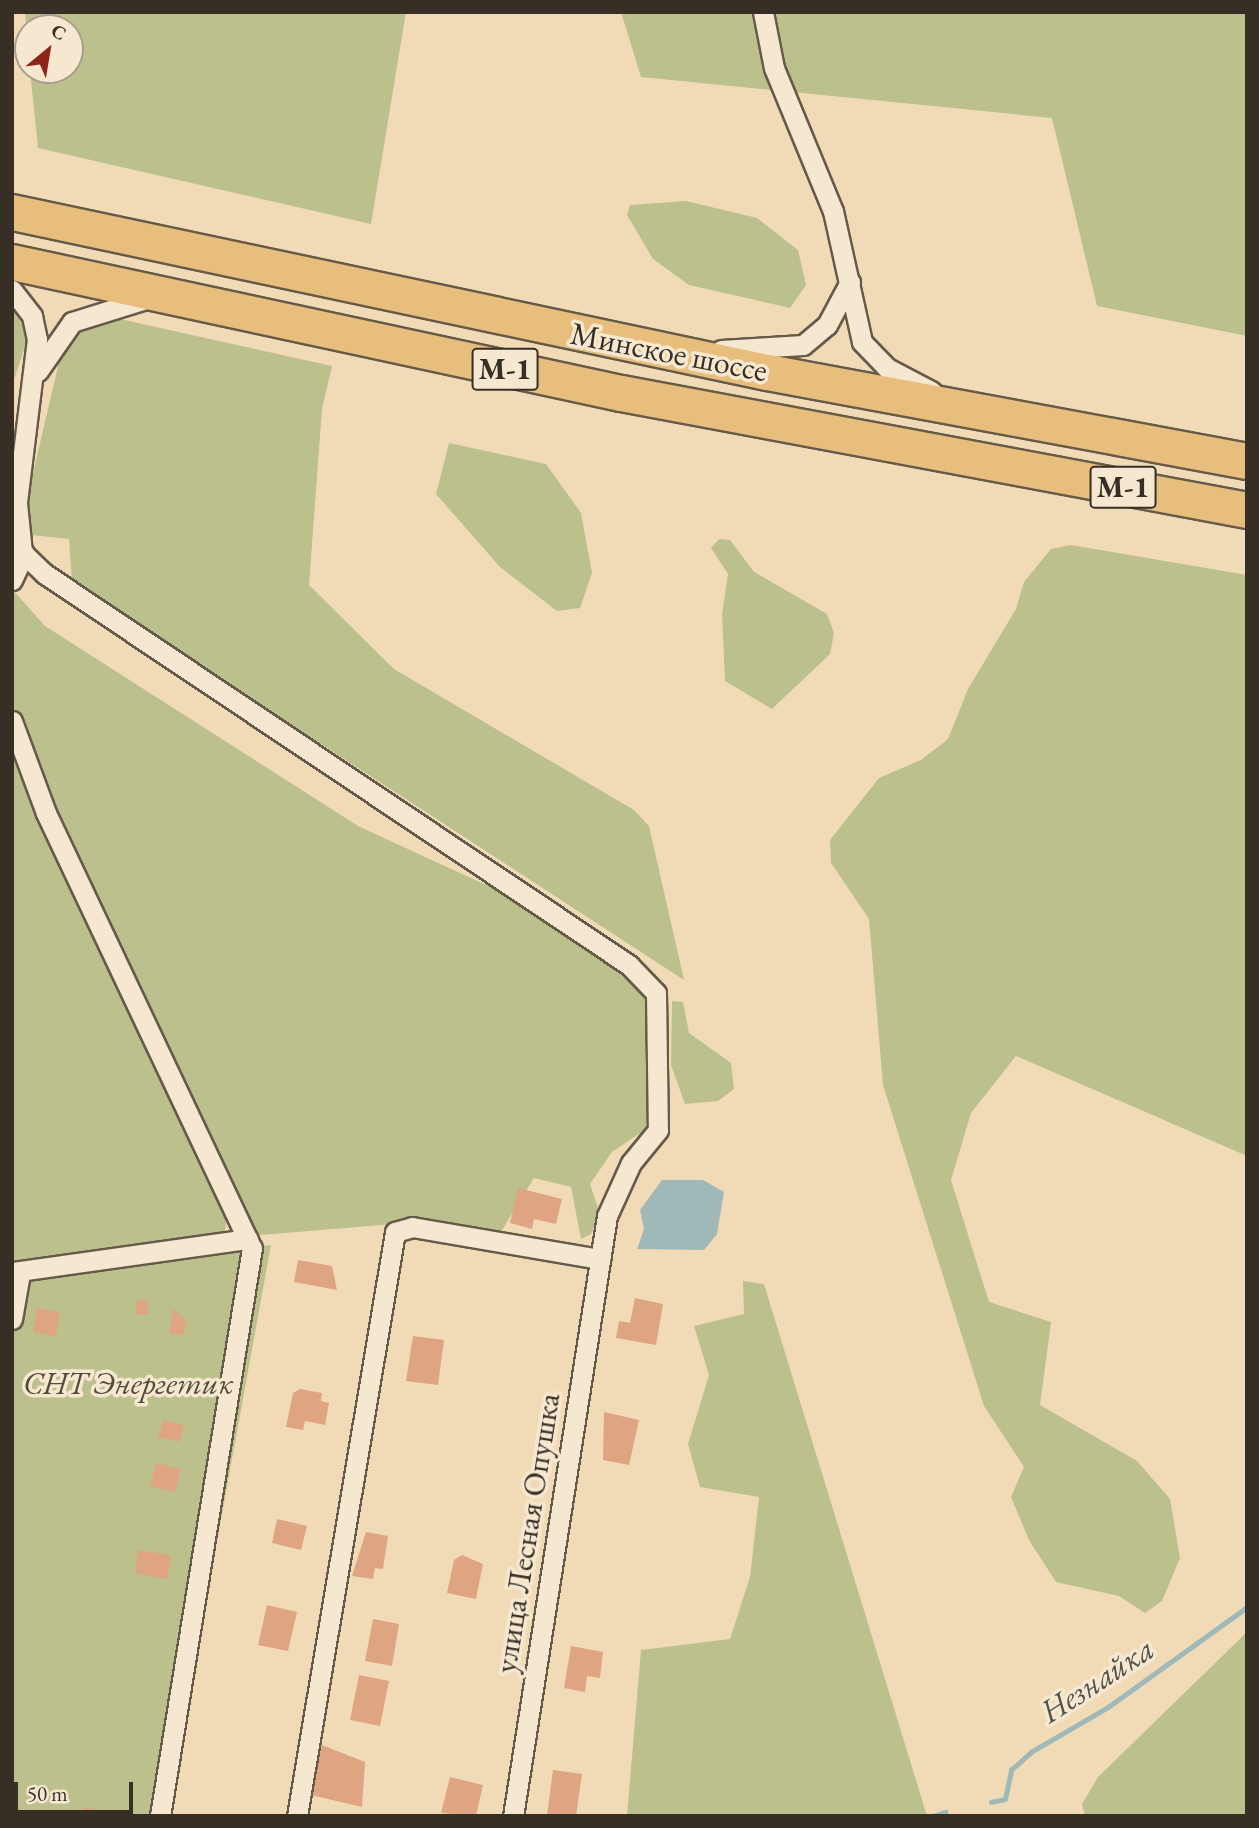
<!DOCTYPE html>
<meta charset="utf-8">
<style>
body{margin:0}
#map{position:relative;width:1259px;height:1828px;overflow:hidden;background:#f1dbb7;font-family:"EB Garamond",serif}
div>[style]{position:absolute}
.green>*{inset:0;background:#bcc08d}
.water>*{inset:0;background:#9eb9b8}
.stream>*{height:4.5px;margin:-2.25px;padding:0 2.25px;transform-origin:2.25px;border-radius:2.25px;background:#9eb9b8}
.building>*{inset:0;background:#dfa482}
.roads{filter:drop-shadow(2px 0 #665a4a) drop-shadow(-2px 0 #665a4a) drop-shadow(0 2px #665a4a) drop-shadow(0 -2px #665a4a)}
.street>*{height:19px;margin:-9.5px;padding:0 9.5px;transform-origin:9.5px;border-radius:9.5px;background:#f6e8d0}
.highway>*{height:35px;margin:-17.5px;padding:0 17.5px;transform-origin:17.5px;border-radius:17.5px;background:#e8be7c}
span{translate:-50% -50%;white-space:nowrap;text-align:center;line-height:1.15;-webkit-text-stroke:7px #f6e8d0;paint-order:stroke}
.shield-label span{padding:2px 5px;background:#f6e8d0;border:2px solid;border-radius:5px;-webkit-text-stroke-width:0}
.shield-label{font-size:30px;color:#372f25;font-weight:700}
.street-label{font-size:32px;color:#372f25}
.park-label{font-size:32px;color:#524c3a;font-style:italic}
.water-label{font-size:33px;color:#51524a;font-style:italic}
.frame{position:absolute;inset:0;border:14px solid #372f25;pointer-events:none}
.north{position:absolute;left:14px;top:14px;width:70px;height:70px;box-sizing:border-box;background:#f6e8d0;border:2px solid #aa9e8c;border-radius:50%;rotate:30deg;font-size:19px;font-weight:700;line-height:28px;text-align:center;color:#372f25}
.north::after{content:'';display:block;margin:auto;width:24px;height:32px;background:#8f2418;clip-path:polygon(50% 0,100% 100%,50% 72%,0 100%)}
.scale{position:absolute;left:14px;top:1782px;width:119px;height:32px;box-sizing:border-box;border:4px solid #372f25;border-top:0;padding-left:9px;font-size:21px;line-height:24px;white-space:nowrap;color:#372f25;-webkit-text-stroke:5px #f6e8d0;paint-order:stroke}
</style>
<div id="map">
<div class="green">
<i style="clip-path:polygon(25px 12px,406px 12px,371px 224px,38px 148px,30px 70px,70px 70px,70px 28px,28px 28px,28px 47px)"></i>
<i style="clip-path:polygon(621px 12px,1247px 12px,1247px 336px,1097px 306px,1052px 118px,641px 77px)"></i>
<i style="clip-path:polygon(686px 201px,757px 218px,798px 250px,806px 285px,790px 308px,689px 285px,653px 259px,627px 215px,630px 205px)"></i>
<i style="clip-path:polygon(12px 302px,28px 337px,12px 386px)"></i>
<i style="clip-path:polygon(111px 317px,332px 366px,322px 409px,309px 585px,394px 669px,634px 810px,649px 826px,684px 980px,72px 582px,69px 539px,31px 535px,26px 503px,63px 345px,78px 330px)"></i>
<i style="clip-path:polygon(449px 443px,546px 464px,581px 513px,592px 573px,580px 608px,557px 611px,500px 567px,436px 494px)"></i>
<i style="clip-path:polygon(719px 539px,730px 540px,754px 572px,827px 614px,834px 633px,830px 654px,772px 709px,725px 681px,722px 614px,728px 574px,711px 548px)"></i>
<i style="clip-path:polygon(1071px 545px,1247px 575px,1247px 1156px,1016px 1056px,971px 1113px,951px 1180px,989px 1302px,1051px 1322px,1040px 1405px,1137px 1461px,1170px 1499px,1180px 1558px,1162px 1601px,1145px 1613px,1119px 1596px,1056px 1582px,1029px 1540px,1011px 1497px,1024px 1467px,984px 1406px,883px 1085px,869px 919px,831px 863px,830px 840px,879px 778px,921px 760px,948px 739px,968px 689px,1016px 609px,1024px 582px,1051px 549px)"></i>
<i style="clip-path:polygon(12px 589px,45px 626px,358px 826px,499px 891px,569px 932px,645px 995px,651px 1019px,649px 1127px,612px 1152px,590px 1184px,600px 1214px,591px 1234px,581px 1239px,571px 1187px,534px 1178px,499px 1235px,418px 1222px,261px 1235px,229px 1205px,224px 1236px,12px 1262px)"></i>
<i style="clip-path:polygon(672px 1001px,683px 1002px,689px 1033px,731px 1063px,734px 1089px,718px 1101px,685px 1104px,671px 1065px)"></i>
<i style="clip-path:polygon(271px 1245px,167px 1816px,12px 1816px,12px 1280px)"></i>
<i style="clip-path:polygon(743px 1281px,764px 1284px,927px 1816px,627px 1816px,641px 1650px,730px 1639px,750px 1577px,759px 1497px,700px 1487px,688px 1444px,709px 1375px,694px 1326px,744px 1314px)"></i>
<i style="clip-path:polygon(1247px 1632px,1247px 1816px,1085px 1816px,1082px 1804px,1098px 1777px)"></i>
</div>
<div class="water">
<i style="clip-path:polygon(662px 1180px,703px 1180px,724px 1192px,717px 1234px,704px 1250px,637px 1249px,644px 1229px,640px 1210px)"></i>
</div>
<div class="stream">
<i style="left:991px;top:1802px;width:14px;rotate:-12deg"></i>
<i style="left:1005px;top:1799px;width:30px;rotate:-78deg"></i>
<i style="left:1011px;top:1770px;width:27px;rotate:-42deg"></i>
<i style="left:1031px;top:1752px;width:89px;rotate:-30.3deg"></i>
<i style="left:1108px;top:1707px;width:171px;rotate:-35.7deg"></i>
<i style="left:933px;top:1816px;width:13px;rotate:-18deg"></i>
</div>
<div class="building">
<i style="clip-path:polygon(518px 1188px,562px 1199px,556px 1224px,534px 1219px,532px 1229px,510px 1223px)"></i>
<i style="clip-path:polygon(298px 1260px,332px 1266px,337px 1290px,294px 1282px)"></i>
<i style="clip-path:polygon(635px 1298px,663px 1304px,656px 1345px,616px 1338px,619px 1321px,630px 1323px)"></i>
<i style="clip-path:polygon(147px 1299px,149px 1314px,137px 1315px,136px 1300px)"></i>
<i style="clip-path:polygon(37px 1308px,60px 1312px,56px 1336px,33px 1332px)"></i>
<i style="clip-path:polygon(173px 1309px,186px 1320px,184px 1335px,169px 1333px)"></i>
<i style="clip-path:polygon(413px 1336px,444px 1340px,438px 1385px,406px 1381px)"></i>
<i style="clip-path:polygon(300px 1389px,322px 1393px,321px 1401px,329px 1403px,325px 1425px,305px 1421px,303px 1430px,286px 1427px,293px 1393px)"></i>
<i style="clip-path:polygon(604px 1412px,639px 1420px,629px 1465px,603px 1460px)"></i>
<i style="clip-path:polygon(163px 1420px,184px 1425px,179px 1442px,158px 1437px)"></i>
<i style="clip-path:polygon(156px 1463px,181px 1469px,175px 1492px,150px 1486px)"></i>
<i style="clip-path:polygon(277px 1519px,307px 1526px,301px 1550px,272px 1543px)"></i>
<i style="clip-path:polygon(366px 1532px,388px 1536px,383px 1569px,375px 1568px,373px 1579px,352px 1576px)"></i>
<i style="clip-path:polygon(138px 1550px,171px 1555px,167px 1579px,135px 1573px)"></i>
<i style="clip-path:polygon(462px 1555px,483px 1564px,476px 1599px,447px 1593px,454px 1560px)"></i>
<i style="clip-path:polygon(267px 1605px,297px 1612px,288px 1651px,258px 1645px)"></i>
<i style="clip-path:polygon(373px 1619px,399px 1624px,392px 1666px,365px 1661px)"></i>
<i style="clip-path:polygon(571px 1646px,603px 1652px,600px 1678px,587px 1676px,585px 1692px,564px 1688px)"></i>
<i style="clip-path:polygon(359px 1675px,389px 1681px,380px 1726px,350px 1720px)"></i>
<i style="clip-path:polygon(322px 1745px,365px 1762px,362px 1807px,311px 1795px)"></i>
<i style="clip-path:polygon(553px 1770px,582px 1774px,576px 1816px,547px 1815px)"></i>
<i style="clip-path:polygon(450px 1777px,483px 1785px,476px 1816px,441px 1813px)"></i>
<i style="clip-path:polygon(84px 1807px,122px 1815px,122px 1816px,82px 1816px)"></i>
</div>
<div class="roads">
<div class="street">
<i style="left:763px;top:12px;width:57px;rotate:78.9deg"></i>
<i style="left:774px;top:68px;width:155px;rotate:67.6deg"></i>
<i style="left:833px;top:211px;width:134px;rotate:77.5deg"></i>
<i style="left:862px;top:342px;width:36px;rotate:46deg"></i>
<i style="left:887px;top:368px;width:50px;rotate:27.6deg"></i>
<i style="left:12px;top:290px;width:33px;rotate:52deg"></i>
<i style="left:32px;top:316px;width:24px;rotate:78deg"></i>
<i style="left:37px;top:339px;width:165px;rotate:97deg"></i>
<i style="left:17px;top:503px;width:49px;rotate:84.2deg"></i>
<i style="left:22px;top:552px;width:32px;rotate:44deg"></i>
<i style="left:45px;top:574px;width:703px;rotate:33.8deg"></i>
<i style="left:629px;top:965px;width:39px;rotate:46deg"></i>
<i style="left:656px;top:993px;width:137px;rotate:89.2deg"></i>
<i style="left:658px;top:1130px;width:43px;rotate:129.3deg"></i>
<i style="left:631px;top:1163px;width:58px;rotate:114.4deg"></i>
<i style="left:607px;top:1216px;width:607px;rotate:98.9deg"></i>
<i style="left:721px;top:350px;width:82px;rotate:-3.5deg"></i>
<i style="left:803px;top:345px;width:31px;rotate:-40deg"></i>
<i style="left:827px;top:325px;width:49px;rotate:-61.9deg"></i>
<i style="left:38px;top:371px;width:60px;rotate:-55.2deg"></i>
<i style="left:72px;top:322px;width:81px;rotate:-17.3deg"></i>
<i style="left:12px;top:580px;width:29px;rotate:-65deg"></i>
<i style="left:12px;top:721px;width:98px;rotate:69.7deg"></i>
<i style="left:46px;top:813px;width:481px;rotate:64.7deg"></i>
<i style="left:252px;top:1248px;width:575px;rotate:99.2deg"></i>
<i style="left:12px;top:1272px;width:238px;rotate:-8deg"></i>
<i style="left:12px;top:1319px;width:47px;rotate:-80.1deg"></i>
<i style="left:297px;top:1816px;width:592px;rotate:-80.47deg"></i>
<i style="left:395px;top:1232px;width:18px;rotate:-16deg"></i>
<i style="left:412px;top:1227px;width:191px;rotate:9.7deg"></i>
</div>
<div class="highway">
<i style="left:12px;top:212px;width:772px;rotate:11.97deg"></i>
<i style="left:767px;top:372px;width:488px;rotate:10.5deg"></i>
<i style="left:12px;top:262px;width:623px;rotate:12.14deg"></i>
<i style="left:621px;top:393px;width:637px;rotate:10.59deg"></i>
</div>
</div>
<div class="shield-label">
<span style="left:505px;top:369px">М-1</span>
<span style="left:1123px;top:487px">М-1</span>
</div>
<div class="street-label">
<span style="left:669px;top:352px;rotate:11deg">Минское шоссе</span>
<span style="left:527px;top:1533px;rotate:-81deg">улица Лесная Опушка</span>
</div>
<div class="park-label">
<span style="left:128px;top:1383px">СНТ Энергетик</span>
</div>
<div class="water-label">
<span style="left:1097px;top:1680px;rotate:-33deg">Незнайка</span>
</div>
<div class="frame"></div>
<div class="north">С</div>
<div class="scale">50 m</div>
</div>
